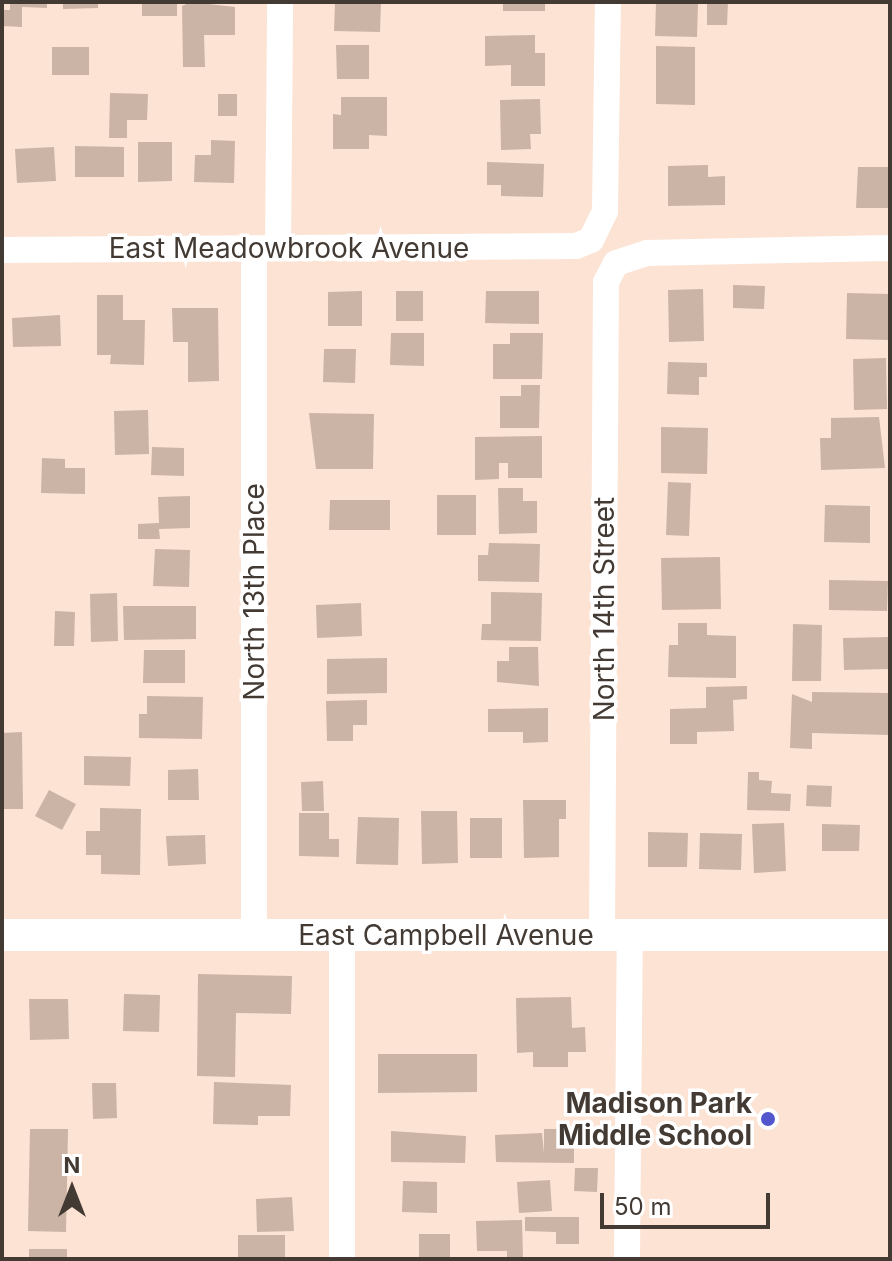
<!DOCTYPE html>
<style>
body{margin:0}
#map{position:relative;width:892px;height:1261px;overflow:hidden;background:#fce3d4;font-family:Inter,sans-serif}
div>[style]{position:absolute}
.building>*{inset:0;background:#cbb4a5}
.minor>*{height:26px;margin:-13px;padding:0 13px;transform-origin:13px;border-radius:13px;background:#fff}
.tertiary>*{height:32px;margin:-16px;padding:0 16px;transform-origin:16px;border-radius:16px;background:#fff}
.dots>*{width:22px;height:22px;translate:-50% -50%;box-sizing:border-box;border:4px solid #fff;border-radius:50%}
span{translate:-50% -50%;white-space:nowrap;text-align:center;line-height:1.15;-webkit-text-stroke:7px #fff;paint-order:stroke}
.street-label{font-size:28px;color:#433a34}
.poi-label{font-size:28px;color:#433a34;font-weight:700}
.right{translate:-100% -50%;text-align:right}
.frame{position:absolute;inset:0;border:4px solid #433a34;pointer-events:none}
.north{position:absolute;left:32px;top:1149px;width:80px;height:80px;-webkit-text-stroke:6px #fff;paint-order:stroke;rotate:0deg;font-size:22px;font-weight:700;line-height:32px;text-align:center;color:#433a34}
.north::after{content:'';display:block;margin:auto;width:28px;height:36px;background:#433a34;clip-path:polygon(50% 0,100% 100%,50% 72%,0 100%)}
.scale{position:absolute;left:600px;top:1193px;width:170px;height:36px;box-sizing:border-box;border:4px solid #433a34;border-top:0;padding-left:10px;font-size:24px;line-height:28px;white-space:nowrap;color:#433a34;-webkit-text-stroke:6px #fff;paint-order:stroke}
</style>
<div id="map">
<div class="building">
<i style="clip-path:polygon(10px 2px,47px 2px,47px 8px,22px 7px,22px 27px,2px 26px,2px 10px,10px 10px)"></i>
<i style="clip-path:polygon(63px 2px,98px 2px,98px 8px,63px 9px)"></i>
<i style="clip-path:polygon(142px 2px,177px 2px,177px 16px,142px 16px)"></i>
<i style="clip-path:polygon(191px 2px,235px 7px,235px 35px,204px 35px,205px 67px,183px 67px,182px 6px)"></i>
<i style="clip-path:polygon(381px 2px,380px 32px,334px 31px,335px 3px)"></i>
<i style="clip-path:polygon(503px 2px,545px 2px,545px 11px,503px 11px)"></i>
<i style="clip-path:polygon(656px 2px,698px 2px,697px 37px,655px 36px)"></i>
<i style="clip-path:polygon(707px 2px,728px 2px,727px 25px,707px 25px)"></i>
<i style="clip-path:polygon(535px 35px,535px 53px,545px 53px,545px 86px,511px 86px,511px 65px,485px 66px,485px 36px)"></i>
<i style="clip-path:polygon(336px 45px,369px 45px,369px 79px,337px 79px)"></i>
<i style="clip-path:polygon(656px 46px,695px 47px,695px 105px,656px 104px)"></i>
<i style="clip-path:polygon(52px 47px,89px 47px,89px 75px,52px 75px)"></i>
<i style="clip-path:polygon(110px 93px,148px 94px,147px 120px,127px 120px,127px 138px,109px 138px)"></i>
<i style="clip-path:polygon(218px 94px,237px 94px,237px 116px,218px 116px)"></i>
<i style="clip-path:polygon(341px 97px,387px 97px,387px 136px,369px 135px,369px 149px,333px 149px,333px 114px,341px 115px)"></i>
<i style="clip-path:polygon(540px 99px,541px 134px,530px 134px,531px 149px,501px 150px,500px 100px)"></i>
<i style="clip-path:polygon(211px 140px,235px 141px,234px 183px,194px 182px,195px 155px,211px 155px)"></i>
<i style="clip-path:polygon(138px 142px,172px 142px,172px 181px,138px 182px)"></i>
<i style="clip-path:polygon(75px 146px,124px 147px,124px 177px,75px 177px)"></i>
<i style="clip-path:polygon(54px 147px,56px 181px,17px 183px,15px 149px)"></i>
<i style="clip-path:polygon(487px 162px,544px 164px,543px 197px,501px 196px,501px 185px,487px 185px)"></i>
<i style="clip-path:polygon(708px 165px,708px 177px,725px 176px,725px 205px,668px 206px,668px 166px)"></i>
<i style="clip-path:polygon(858px 167px,890px 167px,890px 208px,856px 208px)"></i>
<i style="clip-path:polygon(733px 285px,765px 286px,764px 309px,733px 308px)"></i>
<i style="clip-path:polygon(703px 289px,704px 341px,669px 342px,668px 290px)"></i>
<i style="clip-path:polygon(362px 291px,362px 326px,328px 326px,328px 292px)"></i>
<i style="clip-path:polygon(396px 291px,423px 291px,423px 321px,396px 321px)"></i>
<i style="clip-path:polygon(486px 291px,539px 291px,539px 324px,485px 323px)"></i>
<i style="clip-path:polygon(847px 293px,889px 294px,888px 340px,846px 339px)"></i>
<i style="clip-path:polygon(97px 295px,123px 295px,123px 320px,145px 320px,144px 365px,110px 364px,111px 355px,97px 355px)"></i>
<i style="clip-path:polygon(172px 308px,218px 308px,219px 381px,188px 382px,188px 342px,173px 342px)"></i>
<i style="clip-path:polygon(60px 315px,61px 346px,13px 347px,12px 318px)"></i>
<i style="clip-path:polygon(391px 333px,424px 333px,424px 366px,390px 365px)"></i>
<i style="clip-path:polygon(510px 333px,543px 333px,542px 379px,493px 379px,493px 344px,510px 344px)"></i>
<i style="clip-path:polygon(324px 349px,356px 349px,355px 383px,323px 382px)"></i>
<i style="clip-path:polygon(886px 358px,887px 409px,854px 410px,853px 359px)"></i>
<i style="clip-path:polygon(668px 362px,707px 363px,707px 377px,699px 377px,699px 395px,667px 394px)"></i>
<i style="clip-path:polygon(521px 385px,540px 385px,539px 428px,500px 428px,500px 396px,521px 396px)"></i>
<i style="clip-path:polygon(148px 410px,149px 454px,115px 455px,114px 411px)"></i>
<i style="clip-path:polygon(309px 413px,374px 414px,373px 469px,316px 469px)"></i>
<i style="clip-path:polygon(879px 417px,885px 468px,821px 470px,820px 438px,831px 438px,831px 418px)"></i>
<i style="clip-path:polygon(661px 427px,708px 428px,707px 474px,661px 473px)"></i>
<i style="clip-path:polygon(542px 436px,542px 478px,508px 478px,508px 463px,499px 463px,499px 479px,475px 480px,475px 437px)"></i>
<i style="clip-path:polygon(152px 447px,184px 448px,184px 476px,151px 475px)"></i>
<i style="clip-path:polygon(42px 458px,65px 459px,65px 468px,85px 468px,85px 494px,41px 493px)"></i>
<i style="clip-path:polygon(668px 482px,691px 483px,689px 536px,666px 535px)"></i>
<i style="clip-path:polygon(498px 488px,523px 488px,523px 501px,537px 501px,537px 533px,499px 534px)"></i>
<i style="clip-path:polygon(437px 495px,476px 495px,476px 535px,437px 535px)"></i>
<i style="clip-path:polygon(190px 496px,190px 528px,159px 529px,160px 539px,138px 539px,138px 524px,159px 523px,158px 497px)"></i>
<i style="clip-path:polygon(330px 500px,390px 500px,390px 530px,329px 530px)"></i>
<i style="clip-path:polygon(825px 505px,870px 506px,870px 543px,824px 542px)"></i>
<i style="clip-path:polygon(489px 543px,540px 544px,539px 582px,478px 581px,478px 555px,488px 555px)"></i>
<i style="clip-path:polygon(155px 549px,190px 550px,189px 587px,153px 586px)"></i>
<i style="clip-path:polygon(720px 557px,721px 609px,662px 610px,661px 558px)"></i>
<i style="clip-path:polygon(829px 580px,888px 581px,887px 611px,829px 610px)"></i>
<i style="clip-path:polygon(491px 592px,542px 593px,541px 641px,481px 640px,482px 624px,491px 624px)"></i>
<i style="clip-path:polygon(117px 593px,118px 641px,91px 642px,90px 594px)"></i>
<i style="clip-path:polygon(361px 603px,362px 636px,317px 638px,316px 605px)"></i>
<i style="clip-path:polygon(123px 606px,196px 606px,196px 639px,124px 640px)"></i>
<i style="clip-path:polygon(55px 611px,75px 612px,74px 646px,54px 646px)"></i>
<i style="clip-path:polygon(678px 623px,707px 623px,707px 635px,736px 636px,736px 678px,668px 677px,669px 645px,678px 645px)"></i>
<i style="clip-path:polygon(793px 624px,822px 625px,821px 681px,792px 681px)"></i>
<i style="clip-path:polygon(888px 637px,889px 669px,844px 670px,843px 638px)"></i>
<i style="clip-path:polygon(509px 647px,538px 647px,539px 686px,497px 682px,497px 661px,509px 661px)"></i>
<i style="clip-path:polygon(144px 650px,185px 650px,185px 683px,143px 683px)"></i>
<i style="clip-path:polygon(387px 658px,387px 693px,327px 694px,327px 659px)"></i>
<i style="clip-path:polygon(747px 686px,747px 699px,733px 700px,734px 731px,697px 732px,697px 744px,670px 744px,670px 709px,706px 708px,706px 687px)"></i>
<i style="clip-path:polygon(812px 692px,890px 693px,890px 735px,812px 733px,812px 749px,790px 748px,792px 694px,812px 702px)"></i>
<i style="clip-path:polygon(147px 696px,203px 697px,202px 739px,139px 738px,139px 714px,147px 714px)"></i>
<i style="clip-path:polygon(367px 700px,367px 725px,353px 725px,353px 741px,327px 741px,326px 701px)"></i>
<i style="clip-path:polygon(548px 708px,548px 742px,523px 743px,523px 732px,488px 732px,488px 709px)"></i>
<i style="clip-path:polygon(22px 732px,23px 809px,2px 809px,2px 733px)"></i>
<i style="clip-path:polygon(84px 756px,131px 757px,130px 786px,84px 785px)"></i>
<i style="clip-path:polygon(198px 769px,199px 800px,168px 800px,168px 770px)"></i>
<i style="clip-path:polygon(748px 772px,759px 772px,759px 780px,772px 781px,771px 793px,791px 794px,790px 811px,747px 810px)"></i>
<i style="clip-path:polygon(323px 781px,324px 811px,302px 811px,301px 782px)"></i>
<i style="clip-path:polygon(807px 785px,832px 786px,831px 807px,806px 806px)"></i>
<i style="clip-path:polygon(49px 790px,76px 804px,62px 830px,35px 816px)"></i>
<i style="clip-path:polygon(523px 800px,566px 800px,566px 819px,559px 819px,559px 857px,524px 858px)"></i>
<i style="clip-path:polygon(100px 808px,141px 809px,140px 875px,101px 874px,101px 855px,86px 855px,86px 831px,100px 831px)"></i>
<i style="clip-path:polygon(421px 811px,457px 811px,458px 863px,422px 864px)"></i>
<i style="clip-path:polygon(299px 813px,329px 813px,329px 839px,339px 839px,339px 857px,299px 856px)"></i>
<i style="clip-path:polygon(358px 817px,399px 818px,398px 865px,356px 864px)"></i>
<i style="clip-path:polygon(470px 818px,502px 818px,502px 858px,470px 858px)"></i>
<i style="clip-path:polygon(784px 823px,786px 871px,754px 873px,752px 824px)"></i>
<i style="clip-path:polygon(822px 824px,860px 825px,859px 851px,822px 851px)"></i>
<i style="clip-path:polygon(648px 832px,688px 833px,687px 867px,648px 867px)"></i>
<i style="clip-path:polygon(700px 833px,742px 834px,741px 870px,699px 869px)"></i>
<i style="clip-path:polygon(205px 835px,206px 864px,168px 866px,166px 836px)"></i>
<i style="clip-path:polygon(198px 974px,292px 976px,291px 1014px,236px 1013px,235px 1077px,197px 1076px)"></i>
<i style="clip-path:polygon(124px 994px,160px 995px,159px 1032px,123px 1031px)"></i>
<i style="clip-path:polygon(571px 997px,572px 1028px,585px 1027px,586px 1052px,568px 1052px,568px 1067px,533px 1067px,533px 1052px,517px 1053px,516px 998px)"></i>
<i style="clip-path:polygon(29px 999px,68px 999px,69px 1039px,30px 1040px)"></i>
<i style="clip-path:polygon(378px 1054px,477px 1054px,477px 1092px,378px 1093px)"></i>
<i style="clip-path:polygon(214px 1082px,291px 1085px,290px 1116px,258px 1116px,258px 1125px,213px 1124px)"></i>
<i style="clip-path:polygon(92px 1083px,116px 1083px,117px 1118px,93px 1119px)"></i>
<i style="clip-path:polygon(30px 1129px,68px 1129px,66px 1232px,28px 1231px)"></i>
<i style="clip-path:polygon(544px 1129px,574px 1129px,574px 1163px,496px 1162px,495px 1135px,542px 1133px,544px 1153px)"></i>
<i style="clip-path:polygon(391px 1131px,466px 1136px,465px 1163px,391px 1162px)"></i>
<i style="clip-path:polygon(575px 1168px,598px 1168px,597px 1192px,574px 1191px)"></i>
<i style="clip-path:polygon(550px 1180px,552px 1211px,519px 1213px,517px 1182px)"></i>
<i style="clip-path:polygon(403px 1181px,437px 1182px,437px 1213px,402px 1212px)"></i>
<i style="clip-path:polygon(292px 1197px,294px 1231px,257px 1232px,256px 1199px)"></i>
<i style="clip-path:polygon(525px 1217px,579px 1217px,579px 1244px,556px 1244px,556px 1232px,525px 1231px)"></i>
<i style="clip-path:polygon(522px 1220px,523px 1259px,507px 1259px,507px 1251px,477px 1251px,476px 1221px)"></i>
<i style="clip-path:polygon(419px 1234px,450px 1234px,450px 1259px,419px 1259px)"></i>
<i style="clip-path:polygon(238px 1235px,285px 1235px,285px 1259px,238px 1259px)"></i>
<i style="clip-path:polygon(29px 1249px,67px 1249px,67px 1259px,29px 1259px)"></i>
</div>
<div class="minor">
<i style="left:278px;top:248px;width:246px;rotate:-89.5deg"></i>
<i style="left:2px;top:250px;width:574px;rotate:-0.4deg"></i>
<i style="left:576px;top:246px;width:16px;rotate:-22deg"></i>
<i style="left:591px;top:240px;width:32px;rotate:-64deg"></i>
<i style="left:605px;top:211px;width:209px;rotate:-89.2deg"></i>
<i style="left:254px;top:935px;width:686px;rotate:-90deg"></i>
<i style="left:602px;top:935px;width:653px;rotate:-89.65deg"></i>
<i style="left:606px;top:282px;width:21px;rotate:-62deg"></i>
<i style="left:616px;top:263px;width:33px;rotate:-18deg"></i>
<i style="left:647px;top:253px;width:243px;rotate:-1.2deg"></i>
<i style="left:342px;top:1259px;width:324px;rotate:-90deg"></i>
<i style="left:627px;top:1259px;width:324px;rotate:-89.5deg"></i>
</div>
<div class="tertiary">
<i style="left:2px;top:935px;width:888px"></i>
</div>
<div class="dots">
<i style="left:768px;top:1119px;background:#5356cd"></i>
</div>
<div class="street-label">
<span style="left:289px;top:248px">East Meadowbrook Avenue</span>
<span style="left:254px;top:592px;rotate:-90deg">North 13th Place</span>
<span style="left:604px;top:609px;rotate:-90deg">North 14th Street</span>
<span style="left:446px;top:935px">East Campbell Avenue</span>
</div>
<div class="poi-label">
<span class="right" style="left:752px;top:1119px">Madison Park<br>Middle School</span>
</div>
<div class="frame"></div>
<div class="north">N</div>
<div class="scale">50 m</div>
</div>
